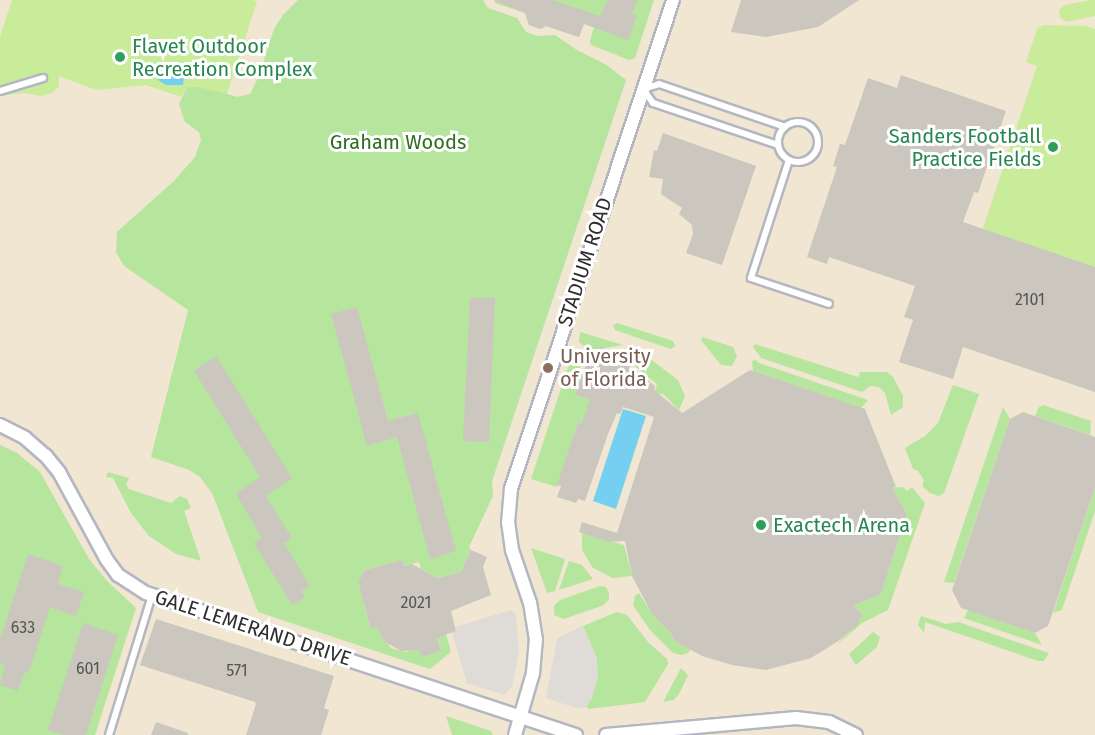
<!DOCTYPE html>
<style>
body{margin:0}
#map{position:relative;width:1095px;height:735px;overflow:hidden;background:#efe9e1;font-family:"Fira Sans",sans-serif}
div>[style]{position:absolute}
.education>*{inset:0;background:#f0e6d1}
.green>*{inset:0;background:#b6e59e}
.pitch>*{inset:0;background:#c9ec9a}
.plaza>*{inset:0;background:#dfdcd8}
.water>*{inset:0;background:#75cff0}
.building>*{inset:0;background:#cbc7bf}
.roads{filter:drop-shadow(2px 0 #b4b7c1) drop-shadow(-2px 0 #b4b7c1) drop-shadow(0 2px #b4b7c1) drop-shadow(0 -2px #b4b7c1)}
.lane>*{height:6px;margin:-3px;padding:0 3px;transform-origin:3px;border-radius:3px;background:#fff}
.lane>.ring{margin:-3px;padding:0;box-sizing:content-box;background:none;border:6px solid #fff;border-radius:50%}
.street>*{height:12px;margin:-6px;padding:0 6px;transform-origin:6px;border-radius:6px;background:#fff}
.dots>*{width:16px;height:16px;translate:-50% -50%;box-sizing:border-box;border:3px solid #fff;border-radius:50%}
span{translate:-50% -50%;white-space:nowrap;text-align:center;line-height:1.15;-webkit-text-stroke:6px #fff;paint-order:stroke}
.number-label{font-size:16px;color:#555452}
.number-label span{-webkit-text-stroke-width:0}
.leisure-label{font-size:20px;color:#27864d}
.left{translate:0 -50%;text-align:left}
.right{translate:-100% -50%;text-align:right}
.park-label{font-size:20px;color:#2c6e1b}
.street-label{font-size:20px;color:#2e2e2e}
.education-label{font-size:20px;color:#785e54}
</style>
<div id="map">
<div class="education">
<i style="clip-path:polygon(0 0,1095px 0,1095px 735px,0 735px)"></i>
</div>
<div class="green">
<i style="clip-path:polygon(298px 0,483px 0,488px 8px,517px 18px,526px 32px,537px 36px,555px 35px,577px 50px,605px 64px,626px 80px,492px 481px,493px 496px,469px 547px,471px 550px,461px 572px,437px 578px,421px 569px,419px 562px,404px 566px,402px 560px,365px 570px,358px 582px,371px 629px,379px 626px,382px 637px,391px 648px,405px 652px,419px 648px,421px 656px,441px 651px,434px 626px,446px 634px,451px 652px,430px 669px,258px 612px,212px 493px,200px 477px,189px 470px,151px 457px,188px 310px,124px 266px,116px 252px,117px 232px,174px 181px,195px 157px,201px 140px,199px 132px,185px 122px,179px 104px,187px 87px,202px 86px,237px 97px,250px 94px,258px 78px,274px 29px,283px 15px)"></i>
<i style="clip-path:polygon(496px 0,654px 0,635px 58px,629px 60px,591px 45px,590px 41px,594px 27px,584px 23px,579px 37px,546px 26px,541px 29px,529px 25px,525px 13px,495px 3px)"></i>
<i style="clip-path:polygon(617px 323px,673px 341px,675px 346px,671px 349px,615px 330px,613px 326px)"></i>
<i style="clip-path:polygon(580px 332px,623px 345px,604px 348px,601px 346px,592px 353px,579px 342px)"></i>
<i style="clip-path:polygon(702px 337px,733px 347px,737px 356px,732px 366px,721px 365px,701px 340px)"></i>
<i style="clip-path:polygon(629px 343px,678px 380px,685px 396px,679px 410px,663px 394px,654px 394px,657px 384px,626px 359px,631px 353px)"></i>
<i style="clip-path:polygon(755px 344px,858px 377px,860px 372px,887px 372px,893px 377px,903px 396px,903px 407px,891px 415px,885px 393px,879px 387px,870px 386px,862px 392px,761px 358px,753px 347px)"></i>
<i style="clip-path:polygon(582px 349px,588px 353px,578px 371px,583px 374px,576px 394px,603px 403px,582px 423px,578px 422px,557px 487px,531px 479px,570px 361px,574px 362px)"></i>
<i style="clip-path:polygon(756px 360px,759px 363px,868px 400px,861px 408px,753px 371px,752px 361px)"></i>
<i style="clip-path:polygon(953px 385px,979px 394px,944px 493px,939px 496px,930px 493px,922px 486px,924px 480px,918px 471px,913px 469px,905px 448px,925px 436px,938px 423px)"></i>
<i style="clip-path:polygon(1043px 405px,1091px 421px,1090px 435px,1035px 416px,1039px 407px)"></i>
<i style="clip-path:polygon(1003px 407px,1010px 419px,954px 583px,944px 582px)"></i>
<i style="clip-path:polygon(0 445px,17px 453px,40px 472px,89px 559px,106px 580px,136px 608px,95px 735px,0 735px)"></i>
<i style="clip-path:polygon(108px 472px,129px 478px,126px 485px,129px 489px,171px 503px,180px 496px,187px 499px,191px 508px,184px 511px,201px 561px,176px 554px,149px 536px,131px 513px,113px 478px,106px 477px)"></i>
<i style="clip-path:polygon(903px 487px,907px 491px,912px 487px,925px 503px,888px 610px,862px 623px,836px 646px,857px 624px,862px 614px,853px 606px,881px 594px,907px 514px,892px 488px)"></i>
<i style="clip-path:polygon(1095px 488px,1095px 511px,1062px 610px,1053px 613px)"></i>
<i style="clip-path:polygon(582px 533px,624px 545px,632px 576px,613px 578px,593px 568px,582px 550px)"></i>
<i style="clip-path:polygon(531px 548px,565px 559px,555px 591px,547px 593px)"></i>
<i style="clip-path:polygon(569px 561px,582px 565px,593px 579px,559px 590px)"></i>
<i style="clip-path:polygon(600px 586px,606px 587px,609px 593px,609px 599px,604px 605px,564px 619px,554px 615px,554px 606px,560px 600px)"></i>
<i style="clip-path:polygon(639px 593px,652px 614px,674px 637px,673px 640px,691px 649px,688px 653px,682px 655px,673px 653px,650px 630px,633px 605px,635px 596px)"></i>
<i style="clip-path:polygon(968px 610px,1035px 633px,1042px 645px,964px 618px)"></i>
<i style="clip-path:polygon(617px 612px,627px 615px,648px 642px,667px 659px,668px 664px,645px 702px,589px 709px,586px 707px,592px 698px,597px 659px,583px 626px)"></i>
<i style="clip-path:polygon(921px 616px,946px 624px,958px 622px,1049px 653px,1044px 661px,1038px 661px,925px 622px,924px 633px,918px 625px)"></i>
<i style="clip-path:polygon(873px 632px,880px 637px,877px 647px,856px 665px,849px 654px)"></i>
<i style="clip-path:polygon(681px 668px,688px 675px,679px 694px,674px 700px,663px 702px)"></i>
<i style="clip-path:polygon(446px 716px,491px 731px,493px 735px,452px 735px)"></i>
</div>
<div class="pitch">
<i style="clip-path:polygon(12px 0,252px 0,257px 2px,227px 94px,194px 86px,187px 87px,181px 97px,146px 85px,96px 90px,59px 76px,59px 86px,52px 93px,41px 96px,24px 93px,0 96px,0 37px)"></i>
<i style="clip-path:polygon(1091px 0,1095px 0,1095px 16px,1067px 22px,1060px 18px,1059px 10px,1065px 5px)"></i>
<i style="clip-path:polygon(1043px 25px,1087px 26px,1095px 29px,1095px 392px,950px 342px,988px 231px,983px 228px,1037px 66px,1026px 62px,1037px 29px)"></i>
</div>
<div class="plaza">
<i style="clip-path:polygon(511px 610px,516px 614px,519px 652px,512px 687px,504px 695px,467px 683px,452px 632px,455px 627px)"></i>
<i style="clip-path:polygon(583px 626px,597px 659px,598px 677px,592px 698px,586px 707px,579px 709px,546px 698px,557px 638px)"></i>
</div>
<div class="water">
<i style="clip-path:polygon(161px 66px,181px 72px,184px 76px,183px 85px,166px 85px,158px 80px,156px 74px)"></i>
<i style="clip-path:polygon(623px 409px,646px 416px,616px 509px,593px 501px)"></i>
</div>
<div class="building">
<i style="clip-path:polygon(493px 0,552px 0,600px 16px,608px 0,637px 0,632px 14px,637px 15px,628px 40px,584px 24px,579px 37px,546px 26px,541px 29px,529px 25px,525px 13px)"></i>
<i style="clip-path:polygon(741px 0,859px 0,818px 27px,766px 37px,731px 32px)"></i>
<i style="clip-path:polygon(901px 75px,1006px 111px,978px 193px,974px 192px,963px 222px,1095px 267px,1095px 392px,963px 347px,953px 379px,899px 362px,913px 320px,904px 317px,915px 286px,829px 257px,827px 264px,807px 257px,837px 167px,833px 166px,840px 144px,845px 145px,868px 78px,897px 88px)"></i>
<i style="clip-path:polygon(663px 133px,756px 166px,722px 265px,686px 253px,693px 234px,692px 225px,679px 214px,682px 208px,661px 194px,663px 179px,649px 177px,654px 150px,657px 151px)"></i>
<i style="clip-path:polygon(470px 298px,495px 298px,489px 442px,463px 441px)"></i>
<i style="clip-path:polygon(357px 307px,388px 421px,418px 413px,456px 551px,430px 559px,397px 437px,367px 446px,331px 314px)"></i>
<i style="clip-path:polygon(601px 346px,623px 364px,629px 365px,655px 386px,654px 390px,682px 413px,750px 370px,865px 409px,896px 487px,892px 488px,907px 514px,881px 594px,853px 606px,862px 614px,858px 624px,840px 640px,811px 658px,766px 670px,732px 665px,702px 656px,673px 640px,674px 637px,652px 614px,632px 576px,625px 541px,609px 542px,579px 532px,582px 522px,617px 533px,654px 417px,623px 407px,620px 414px,617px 413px,608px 434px,585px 501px,578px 499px,576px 503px,557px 497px,561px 486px,557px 485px,578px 422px,582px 423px,590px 399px,575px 395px,589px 357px)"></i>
<i style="clip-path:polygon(216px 356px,292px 478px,266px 496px,292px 538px,284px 543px,310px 586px,301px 591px,305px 597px,292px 605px,254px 543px,262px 538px,236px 494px,260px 477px,194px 371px)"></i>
<i style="clip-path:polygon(1023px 412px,1095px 437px,1095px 488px,1048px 626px,1035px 633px,961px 608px,952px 590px,1010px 419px)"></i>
<i style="clip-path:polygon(471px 550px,487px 557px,483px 567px,491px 595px,451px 611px,456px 631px,437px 638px,441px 651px,421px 657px,419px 650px,401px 651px,385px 642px,377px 627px,371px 629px,358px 582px,365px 570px,402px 560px,404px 566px,412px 564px,437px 578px,461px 572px)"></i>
<i style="clip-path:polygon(28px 554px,63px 566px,58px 584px,84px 592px,76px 616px,50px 607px,29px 673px,24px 672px,18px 691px,0 685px,5px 665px,0 664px,0 639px)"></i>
<i style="clip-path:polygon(156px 619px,334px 676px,324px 708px,329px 710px,321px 735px,246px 735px,256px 704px,255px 702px,140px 665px)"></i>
<i style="clip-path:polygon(83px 623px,118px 635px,86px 735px,63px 735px,48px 730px)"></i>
<i style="clip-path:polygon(156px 722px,188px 733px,188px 735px,151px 735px)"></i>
</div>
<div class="roads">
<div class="lane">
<i style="left:0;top:91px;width:45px;rotate:-16.8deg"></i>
<i class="ring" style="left:778px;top:122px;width:34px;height:34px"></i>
<i style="left:778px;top:145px;width:132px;rotate:-161.4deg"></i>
<i style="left:653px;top:103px;width:17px;rotate:-126deg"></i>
<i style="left:643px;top:89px;width:17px;rotate:-17deg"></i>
<i style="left:659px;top:84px;width:133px;rotate:18.8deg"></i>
<i style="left:789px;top:160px;width:124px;rotate:107.9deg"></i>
<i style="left:751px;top:278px;width:82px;rotate:18.4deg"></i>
<i style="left:109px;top:735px;width:146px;rotate:-72.9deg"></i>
</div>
<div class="street">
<i style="left:0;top:425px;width:28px;rotate:27deg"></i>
<i style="left:25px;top:438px;width:28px;rotate:41deg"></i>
<i style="left:46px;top:456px;width:21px;rotate:51deg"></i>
<i style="left:59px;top:472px;width:100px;rotate:61.4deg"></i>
<i style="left:107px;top:560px;width:19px;rotate:54deg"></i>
<i style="left:118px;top:575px;width:33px;rotate:33deg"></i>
<i style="left:146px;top:593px;width:453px;rotate:18.3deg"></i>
<i style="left:515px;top:735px;width:65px;rotate:-73.8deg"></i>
<i style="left:533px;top:673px;width:33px;rotate:-85deg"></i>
<i style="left:536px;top:640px;width:37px;rotate:-99deg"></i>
<i style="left:530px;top:603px;width:56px;rotate:-108.8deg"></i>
<i style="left:512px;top:550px;width:27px;rotate:-98deg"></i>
<i style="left:508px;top:523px;width:34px;rotate:-85deg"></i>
<i style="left:511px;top:489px;width:515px;rotate:-71.67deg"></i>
<i style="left:606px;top:735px;width:191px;rotate:-5.1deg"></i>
<i style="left:796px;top:718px;width:33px;rotate:7deg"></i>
<i style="left:829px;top:722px;width:30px;rotate:26deg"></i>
</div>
</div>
<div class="dots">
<i style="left:120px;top:57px;background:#2e9e5b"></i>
<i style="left:1053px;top:147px;background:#2e9e5b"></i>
<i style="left:548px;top:368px;background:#8d6e63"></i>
<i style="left:761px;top:525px;background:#2e9e5b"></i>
</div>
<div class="number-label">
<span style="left:1030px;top:300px">2101</span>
<span style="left:416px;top:603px">2021</span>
<span style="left:23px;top:628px">633</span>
<span style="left:88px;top:669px">601</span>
<span style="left:237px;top:671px">571</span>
</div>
<div class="leisure-label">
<span class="left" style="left:132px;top:58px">Flavet Outdoor<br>Recreation Complex</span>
<span class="right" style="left:1041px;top:148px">Sanders Football<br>Practice Fields</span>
<span class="left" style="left:773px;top:525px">Exactech Arena</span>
</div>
<div class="park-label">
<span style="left:398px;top:142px">Graham Woods</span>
</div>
<div class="street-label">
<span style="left:585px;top:262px;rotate:-72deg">STADIUM ROAD</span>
<span style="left:253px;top:628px;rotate:18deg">GALE LEMERAND DRIVE</span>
</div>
<div class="education-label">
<span class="left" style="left:560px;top:368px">University<br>of Florida</span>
</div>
</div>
